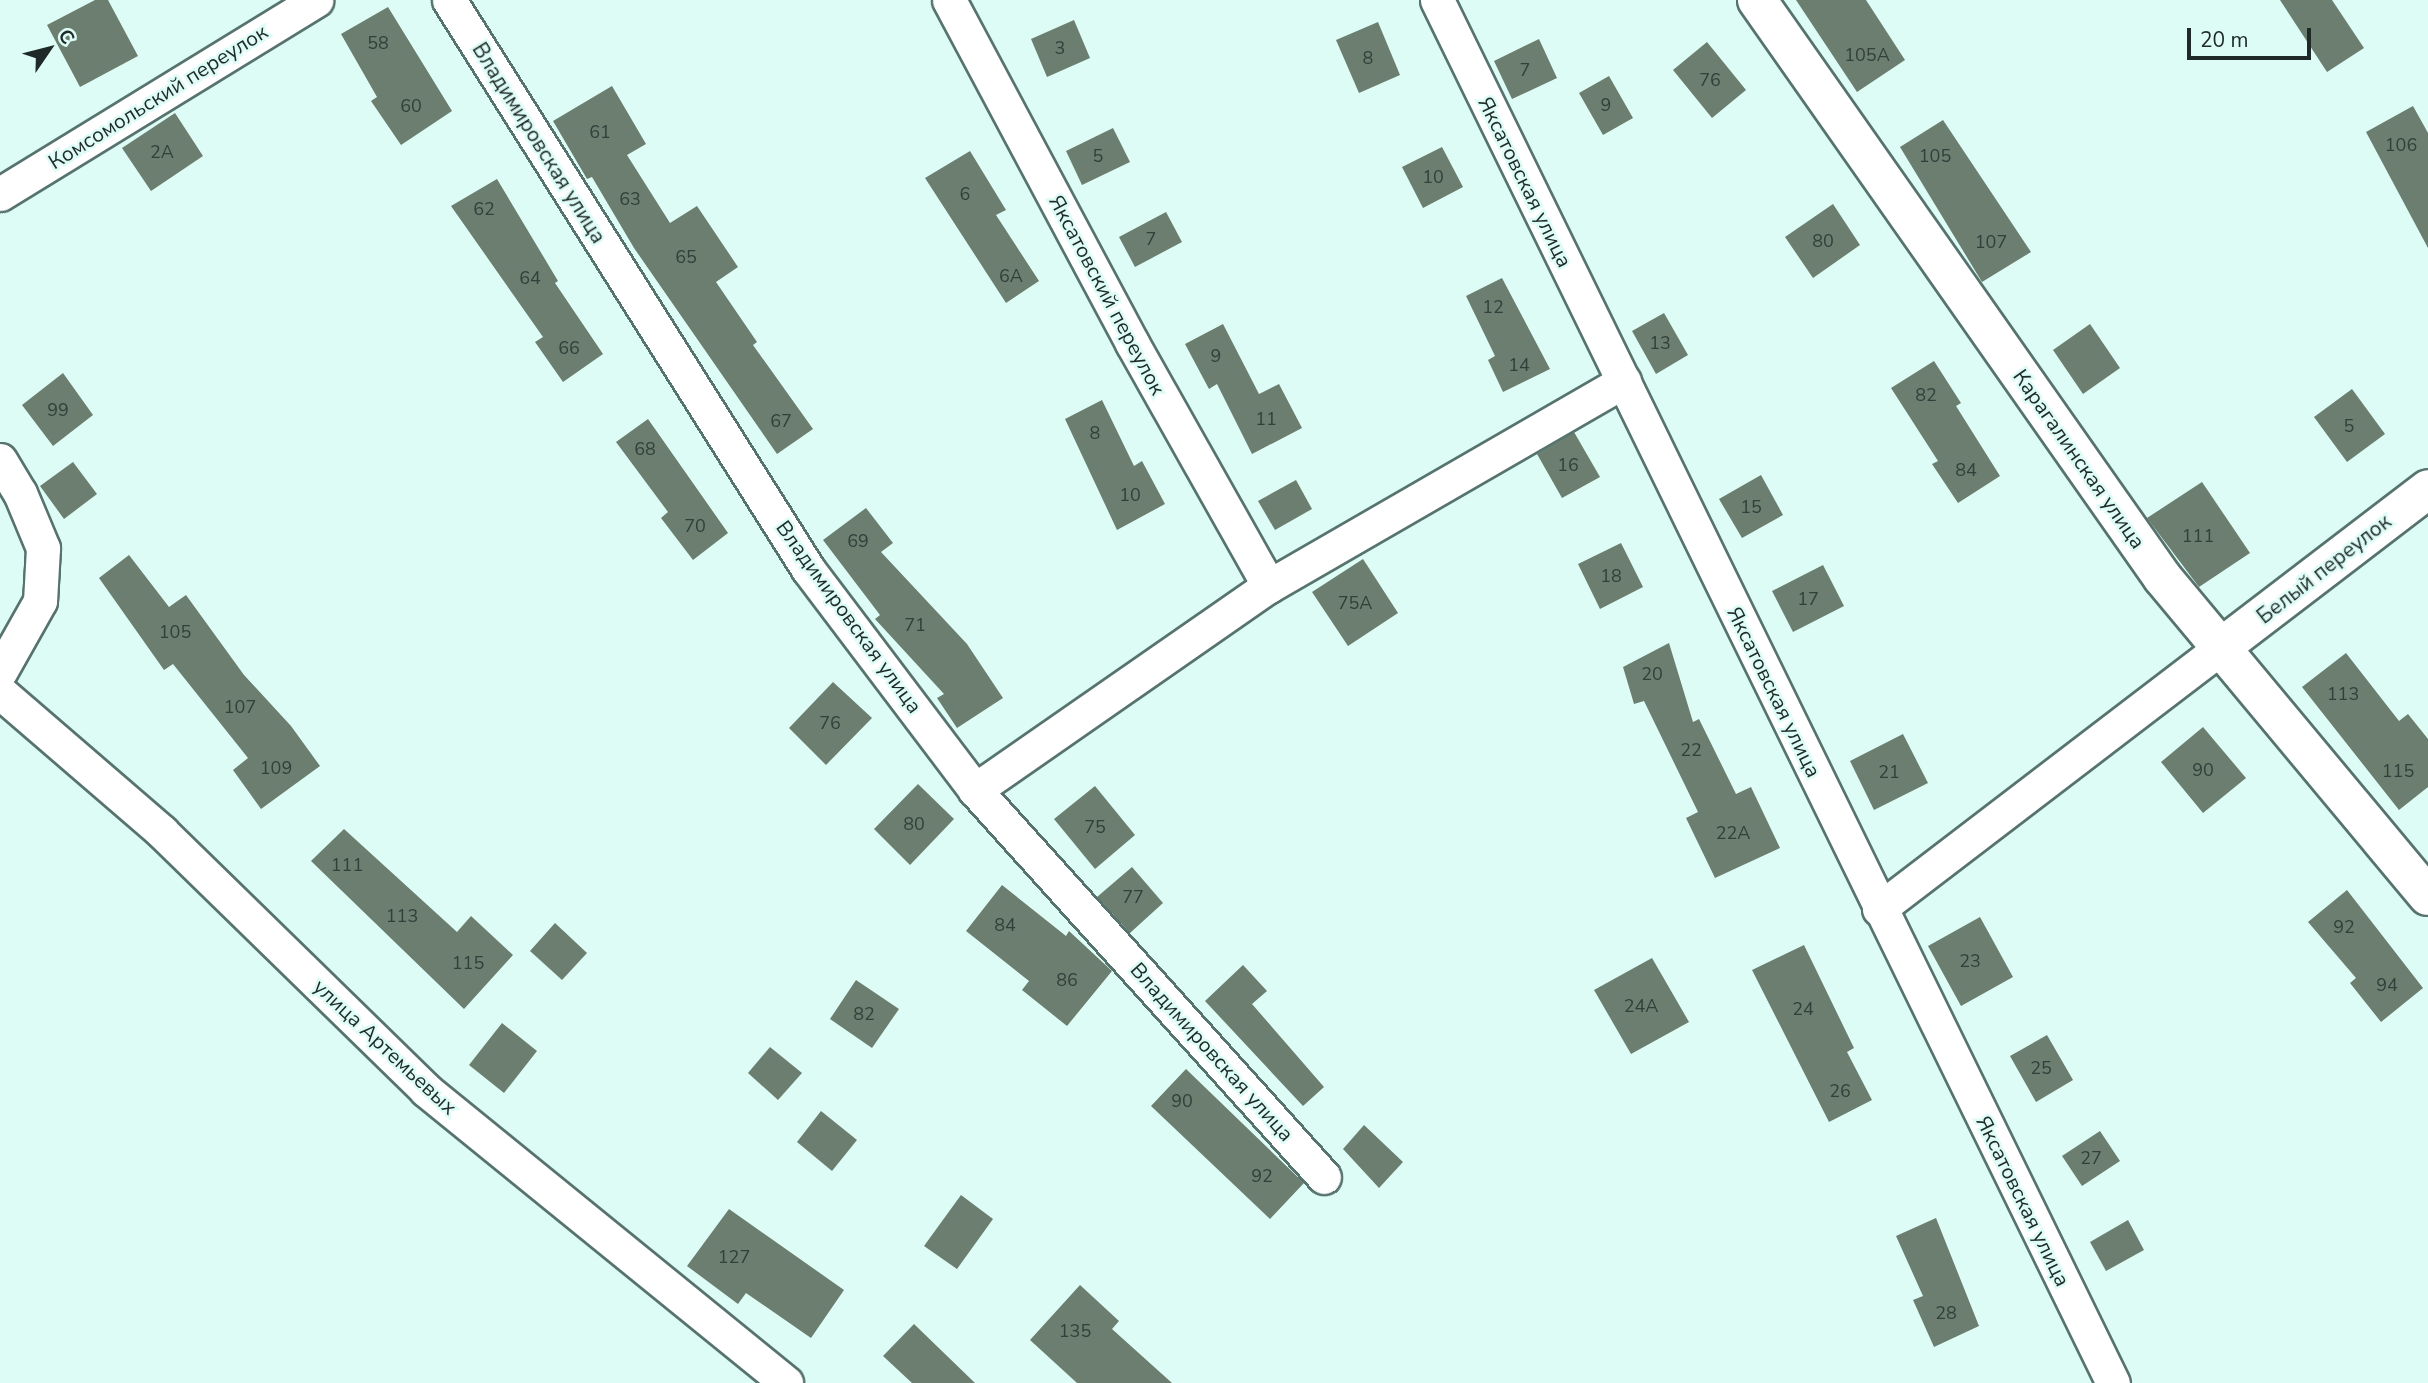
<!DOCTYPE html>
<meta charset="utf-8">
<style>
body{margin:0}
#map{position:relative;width:2428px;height:1383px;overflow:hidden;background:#defcf6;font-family:"Nunito Sans",sans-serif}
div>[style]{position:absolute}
.building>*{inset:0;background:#6b7e6f}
.roads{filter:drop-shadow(2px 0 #57736e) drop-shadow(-2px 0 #57736e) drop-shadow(0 2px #57736e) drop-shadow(0 -2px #57736e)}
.minor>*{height:33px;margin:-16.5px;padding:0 16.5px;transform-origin:16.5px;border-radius:16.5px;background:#fff}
.tertiary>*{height:38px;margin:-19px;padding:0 19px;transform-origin:19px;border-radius:19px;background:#fff}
span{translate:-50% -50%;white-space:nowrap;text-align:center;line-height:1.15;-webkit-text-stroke:5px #defcf6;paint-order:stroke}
.number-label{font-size:18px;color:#323f3a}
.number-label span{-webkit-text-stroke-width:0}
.street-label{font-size:21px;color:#1f2a28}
.north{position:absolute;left:14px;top:14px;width:70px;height:70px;-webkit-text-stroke:5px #defcf6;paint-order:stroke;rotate:55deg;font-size:19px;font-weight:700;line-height:28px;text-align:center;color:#1f2a28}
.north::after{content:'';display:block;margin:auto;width:24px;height:32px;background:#1f2a28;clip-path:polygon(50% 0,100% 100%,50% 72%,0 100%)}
.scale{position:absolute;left:2187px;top:28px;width:124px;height:32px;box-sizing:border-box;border:4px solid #1f2a28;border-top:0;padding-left:9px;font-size:21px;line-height:24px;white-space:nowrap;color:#1f2a28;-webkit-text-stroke:5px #defcf6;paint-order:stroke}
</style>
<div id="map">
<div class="building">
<i style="clip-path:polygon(95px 0,108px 0,138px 56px,80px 87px,47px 25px)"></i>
<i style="clip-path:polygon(1796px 0,1866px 0,1905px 60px,1857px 92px)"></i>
<i style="clip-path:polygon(2280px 0,2332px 0,2364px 48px,2327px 72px)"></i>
<i style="clip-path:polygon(388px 7px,452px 111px,401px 145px,371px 101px,377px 97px,341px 34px)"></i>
<i style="clip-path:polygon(1074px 20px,1090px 58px,1047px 77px,1031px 39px)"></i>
<i style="clip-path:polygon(1378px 22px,1400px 75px,1359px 93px,1336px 40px)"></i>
<i style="clip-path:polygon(1539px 39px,1557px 78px,1512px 99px,1494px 61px)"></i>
<i style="clip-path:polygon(1707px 42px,1746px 90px,1712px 118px,1673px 70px)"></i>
<i style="clip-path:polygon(1609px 76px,1633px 118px,1603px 135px,1579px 93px)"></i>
<i style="clip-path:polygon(612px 86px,646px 144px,627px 155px,670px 223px,697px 206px,738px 267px,716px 282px,757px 342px,753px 345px,813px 429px,777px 454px,634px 248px,592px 177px,587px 179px,553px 121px)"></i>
<i style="clip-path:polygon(2413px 106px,2428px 133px,2428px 248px,2366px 132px)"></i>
<i style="clip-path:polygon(175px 113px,203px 156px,151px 191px,122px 148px)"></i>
<i style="clip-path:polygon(1943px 120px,2031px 252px,1982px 282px,1900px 147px)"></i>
<i style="clip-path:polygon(1113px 128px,1130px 162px,1082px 185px,1066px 151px)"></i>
<i style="clip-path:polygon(1442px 147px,1463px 187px,1423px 208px,1402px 167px)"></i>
<i style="clip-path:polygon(970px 151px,1006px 210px,996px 215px,1039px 281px,1006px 303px,925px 178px)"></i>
<i style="clip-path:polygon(497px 179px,558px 281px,555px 283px,603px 354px,563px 382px,535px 342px,543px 337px,451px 206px)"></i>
<i style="clip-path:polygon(1833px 204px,1860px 245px,1813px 278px,1785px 237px)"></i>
<i style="clip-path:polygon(1166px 212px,1182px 242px,1135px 267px,1119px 237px)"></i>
<i style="clip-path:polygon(1502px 278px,1550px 369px,1503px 392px,1488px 360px,1495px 356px,1466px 296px)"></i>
<i style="clip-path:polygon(1664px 313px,1688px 355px,1656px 374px,1632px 331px)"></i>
<i style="clip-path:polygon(1223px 324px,1259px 394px,1279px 384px,1302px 428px,1252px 454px,1217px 384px,1209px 389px,1185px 344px)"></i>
<i style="clip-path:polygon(2090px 324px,2120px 368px,2083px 394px,2053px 350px)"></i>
<i style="clip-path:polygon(1934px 361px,1961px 403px,1956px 406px,2000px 476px,1958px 503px,1932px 464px,1938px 461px,1891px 388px)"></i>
<i style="clip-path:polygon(63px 373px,93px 415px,53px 446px,22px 405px)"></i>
<i style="clip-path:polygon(2352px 389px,2385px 434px,2347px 462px,2314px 417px)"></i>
<i style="clip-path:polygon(1102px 400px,1134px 466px,1142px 461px,1165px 504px,1117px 530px,1065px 419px)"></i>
<i style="clip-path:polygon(648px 419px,728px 533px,693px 560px,661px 518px,668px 512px,616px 442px)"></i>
<i style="clip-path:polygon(1574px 432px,1600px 477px,1562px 498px,1537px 454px)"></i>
<i style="clip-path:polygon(73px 462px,97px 494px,64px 519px,40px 486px)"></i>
<i style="clip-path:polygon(1761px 475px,1783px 515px,1742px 538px,1719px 499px)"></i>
<i style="clip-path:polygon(1296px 480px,1312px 509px,1275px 530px,1258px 501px)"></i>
<i style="clip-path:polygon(2202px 482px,2250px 553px,2199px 587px,2147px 518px)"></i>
<i style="clip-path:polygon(866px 508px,893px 543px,881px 552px,967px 644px,1003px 698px,957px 728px,937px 698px,944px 694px,875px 619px,880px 615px,823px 540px)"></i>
<i style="clip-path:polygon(1621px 543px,1643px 587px,1600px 609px,1578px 564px)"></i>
<i style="clip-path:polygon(129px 555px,169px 607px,186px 595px,244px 675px,291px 726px,320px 766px,261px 809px,233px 770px,248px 758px,173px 664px,164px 670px,99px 578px)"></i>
<i style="clip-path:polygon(1363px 559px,1398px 613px,1348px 646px,1312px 592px)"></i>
<i style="clip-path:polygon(1823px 565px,1844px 606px,1793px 632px,1772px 591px)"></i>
<i style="clip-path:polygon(1669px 643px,1693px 722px,1699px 719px,1736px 794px,1751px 787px,1780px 848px,1715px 878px,1686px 818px,1698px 812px,1644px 701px,1634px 704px,1623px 667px)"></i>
<i style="clip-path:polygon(2346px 653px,2399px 721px,2408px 714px,2428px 739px,2428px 787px,2399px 810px,2302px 687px)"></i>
<i style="clip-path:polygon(833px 682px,872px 718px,826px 765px,789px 728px)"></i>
<i style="clip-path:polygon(2203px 727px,2246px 778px,2203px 813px,2161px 762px)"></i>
<i style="clip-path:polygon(1903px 734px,1928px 783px,1874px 810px,1850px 761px)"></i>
<i style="clip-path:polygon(918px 784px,954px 819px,910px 865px,874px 829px)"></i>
<i style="clip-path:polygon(1095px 786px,1135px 835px,1095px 869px,1054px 819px)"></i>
<i style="clip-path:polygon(344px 829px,457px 932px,471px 916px,513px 955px,464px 1009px,311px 861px)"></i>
<i style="clip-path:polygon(1132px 867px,1163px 903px,1130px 933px,1097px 897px)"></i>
<i style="clip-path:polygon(1002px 885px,1066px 936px,1069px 931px,1112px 971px,1067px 1026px,1022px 990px,1029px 981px,966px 931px)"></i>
<i style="clip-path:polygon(2347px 890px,2423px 988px,2381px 1022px,2350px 983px,2356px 978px,2308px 922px)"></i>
<i style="clip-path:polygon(1980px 917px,2013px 977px,1961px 1006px,1928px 946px)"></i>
<i style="clip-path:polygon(555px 923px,587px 953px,562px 980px,530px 951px)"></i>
<i style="clip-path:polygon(1804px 945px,1854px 1048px,1847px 1052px,1872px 1100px,1829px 1122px,1752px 970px)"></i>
<i style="clip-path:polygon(1652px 958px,1689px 1022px,1631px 1054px,1594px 990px)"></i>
<i style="clip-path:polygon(1243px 965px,1267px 991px,1252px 1004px,1324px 1087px,1303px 1106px,1205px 1001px)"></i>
<i style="clip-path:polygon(856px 980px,899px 1009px,872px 1048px,830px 1019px)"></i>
<i style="clip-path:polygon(502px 1023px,537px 1051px,504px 1093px,469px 1065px)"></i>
<i style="clip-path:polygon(2047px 1035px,2073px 1080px,2036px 1102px,2010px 1056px)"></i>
<i style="clip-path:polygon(770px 1047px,802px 1073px,778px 1100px,748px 1073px)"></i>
<i style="clip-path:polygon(1186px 1069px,1304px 1183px,1270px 1219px,1151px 1106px)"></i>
<i style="clip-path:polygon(821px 1111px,857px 1140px,832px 1171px,797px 1142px)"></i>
<i style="clip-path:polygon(1364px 1125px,1403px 1162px,1379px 1188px,1343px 1149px)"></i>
<i style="clip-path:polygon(2100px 1131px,2120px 1161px,2082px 1186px,2062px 1156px)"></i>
<i style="clip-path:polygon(961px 1195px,993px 1219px,957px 1269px,924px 1246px)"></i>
<i style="clip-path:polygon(729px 1209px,844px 1290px,811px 1338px,746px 1293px,738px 1304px,687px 1266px)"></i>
<i style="clip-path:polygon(1936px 1218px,1979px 1326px,1934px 1347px,1913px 1300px,1923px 1296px,1896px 1236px)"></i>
<i style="clip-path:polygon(2128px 1220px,2144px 1250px,2106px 1271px,2090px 1242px)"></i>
<i style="clip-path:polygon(1080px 1285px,1119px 1321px,1112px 1329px,1172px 1383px,1077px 1383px,1030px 1340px)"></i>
<i style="clip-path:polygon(914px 1324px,975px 1383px,912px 1383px,883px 1356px)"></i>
</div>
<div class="roads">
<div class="minor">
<i style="left:449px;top:0;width:673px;rotate:57.75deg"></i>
<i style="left:808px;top:569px;width:277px;rotate:52.9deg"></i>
<i style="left:975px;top:790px;width:521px;rotate:47.96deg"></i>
<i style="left:949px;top:0;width:389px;rotate:61.9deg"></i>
<i style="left:1132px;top:343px;width:279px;rotate:60.6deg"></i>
<i style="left:1437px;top:0;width:1539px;rotate:63.95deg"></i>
<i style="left:0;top:194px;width:371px;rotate:-31.5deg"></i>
<i style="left:0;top:460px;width:39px;rotate:59deg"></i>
<i style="left:20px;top:493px;width:60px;rotate:67.3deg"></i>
<i style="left:43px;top:548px;width:53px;rotate:93.2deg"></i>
<i style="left:40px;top:601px;width:81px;rotate:119.4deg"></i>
<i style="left:0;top:692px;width:214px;rotate:40.8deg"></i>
<i style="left:162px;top:832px;width:369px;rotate:44.3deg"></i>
<i style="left:426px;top:1090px;width:464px;rotate:39.1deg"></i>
<i style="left:975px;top:790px;width:358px;rotate:-34.8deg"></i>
<i style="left:1269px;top:586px;width:410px;rotate:-30deg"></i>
<i style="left:1879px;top:909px;width:428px;rotate:-37.4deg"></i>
</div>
<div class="tertiary">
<i style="left:1757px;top:0;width:705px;rotate:54.93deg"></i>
<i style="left:2162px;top:577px;width:415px;rotate:50.2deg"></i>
<i style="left:2219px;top:649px;width:263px;rotate:-37.4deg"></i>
</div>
</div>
<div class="number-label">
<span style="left:378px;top:43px">58</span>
<span style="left:1060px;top:48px">3</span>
<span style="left:1867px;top:55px">105А</span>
<span style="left:1368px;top:58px">8</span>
<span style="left:1525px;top:70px">7</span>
<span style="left:1710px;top:80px">76</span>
<span style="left:1606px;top:105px">9</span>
<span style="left:411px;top:106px">60</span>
<span style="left:600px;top:132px">61</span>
<span style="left:2401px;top:145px">106</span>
<span style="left:162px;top:152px">2А</span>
<span style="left:1098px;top:156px">5</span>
<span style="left:1935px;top:156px">105</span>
<span style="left:1433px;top:177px">10</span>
<span style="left:965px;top:194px">6</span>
<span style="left:630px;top:199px">63</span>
<span style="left:484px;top:209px">62</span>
<span style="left:1151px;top:239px">7</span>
<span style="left:1823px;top:241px">80</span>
<span style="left:1991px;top:242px">107</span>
<span style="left:686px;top:257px">65</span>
<span style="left:1011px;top:276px">6А</span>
<span style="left:530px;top:278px">64</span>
<span style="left:1493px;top:307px">12</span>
<span style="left:1660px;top:343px">13</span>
<span style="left:569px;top:348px">66</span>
<span style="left:1216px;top:356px">9</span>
<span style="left:1519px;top:365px">14</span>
<span style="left:1926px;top:395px">82</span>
<span style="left:58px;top:410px">99</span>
<span style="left:1266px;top:419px">11</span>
<span style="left:781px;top:421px">67</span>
<span style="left:2349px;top:426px">5</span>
<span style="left:1095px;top:433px">8</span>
<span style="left:645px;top:449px">68</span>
<span style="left:1568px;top:465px">16</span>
<span style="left:1966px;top:470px">84</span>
<span style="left:1130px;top:495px">10</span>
<span style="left:1751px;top:507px">15</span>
<span style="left:695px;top:526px">70</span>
<span style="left:2198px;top:536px">111</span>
<span style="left:858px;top:541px">69</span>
<span style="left:1611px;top:576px">18</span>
<span style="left:1808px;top:599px">17</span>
<span style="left:1355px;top:603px">75А</span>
<span style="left:915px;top:625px">71</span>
<span style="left:175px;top:632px">105</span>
<span style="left:1652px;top:674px">20</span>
<span style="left:2343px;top:694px">113</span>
<span style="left:240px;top:707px">107</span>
<span style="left:830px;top:723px">76</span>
<span style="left:1691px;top:750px">22</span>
<span style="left:276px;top:768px">109</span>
<span style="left:2203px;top:770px">90</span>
<span style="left:2398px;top:771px">115</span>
<span style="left:1889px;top:772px">21</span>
<span style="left:914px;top:824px">80</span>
<span style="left:1095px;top:827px">75</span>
<span style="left:1733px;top:833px">22А</span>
<span style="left:347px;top:865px">111</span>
<span style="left:1133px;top:897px">77</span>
<span style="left:402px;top:916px">113</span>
<span style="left:1005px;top:925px">84</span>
<span style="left:2344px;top:927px">92</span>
<span style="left:1970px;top:961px">23</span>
<span style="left:468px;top:963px">115</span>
<span style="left:1067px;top:980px">86</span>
<span style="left:2387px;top:985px">94</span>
<span style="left:1641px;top:1006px">24А</span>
<span style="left:1803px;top:1009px">24</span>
<span style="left:864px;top:1014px">82</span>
<span style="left:2041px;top:1068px">25</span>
<span style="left:1840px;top:1091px">26</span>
<span style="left:1182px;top:1101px">90</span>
<span style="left:2091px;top:1158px">27</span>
<span style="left:1262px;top:1176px">92</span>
<span style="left:734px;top:1257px">127</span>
<span style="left:1946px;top:1313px">28</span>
<span style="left:1075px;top:1331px">135</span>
</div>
<div class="street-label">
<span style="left:158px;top:97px;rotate:-32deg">Комсомольский переулок</span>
<span style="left:539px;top:143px;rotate:58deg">Владимировская улица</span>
<span style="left:1525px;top:182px;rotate:64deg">Яксатовская улица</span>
<span style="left:1107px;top:295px;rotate:62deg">Яксатовский переулок</span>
<span style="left:2079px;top:459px;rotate:55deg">Карагалинская улица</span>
<span style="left:2324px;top:569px;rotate:-38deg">Белый переулок</span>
<span style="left:849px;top:617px;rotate:54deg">Владимировская улица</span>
<span style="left:1774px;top:692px;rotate:64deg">Яксатовская улица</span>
<span style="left:385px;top:1047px;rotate:43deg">улица Артемьевых</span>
<span style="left:1212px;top:1052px;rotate:48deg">Владимировская улица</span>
<span style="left:2023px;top:1201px;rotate:64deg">Яксатовская улица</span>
</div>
<div class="north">С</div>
<div class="scale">20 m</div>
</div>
